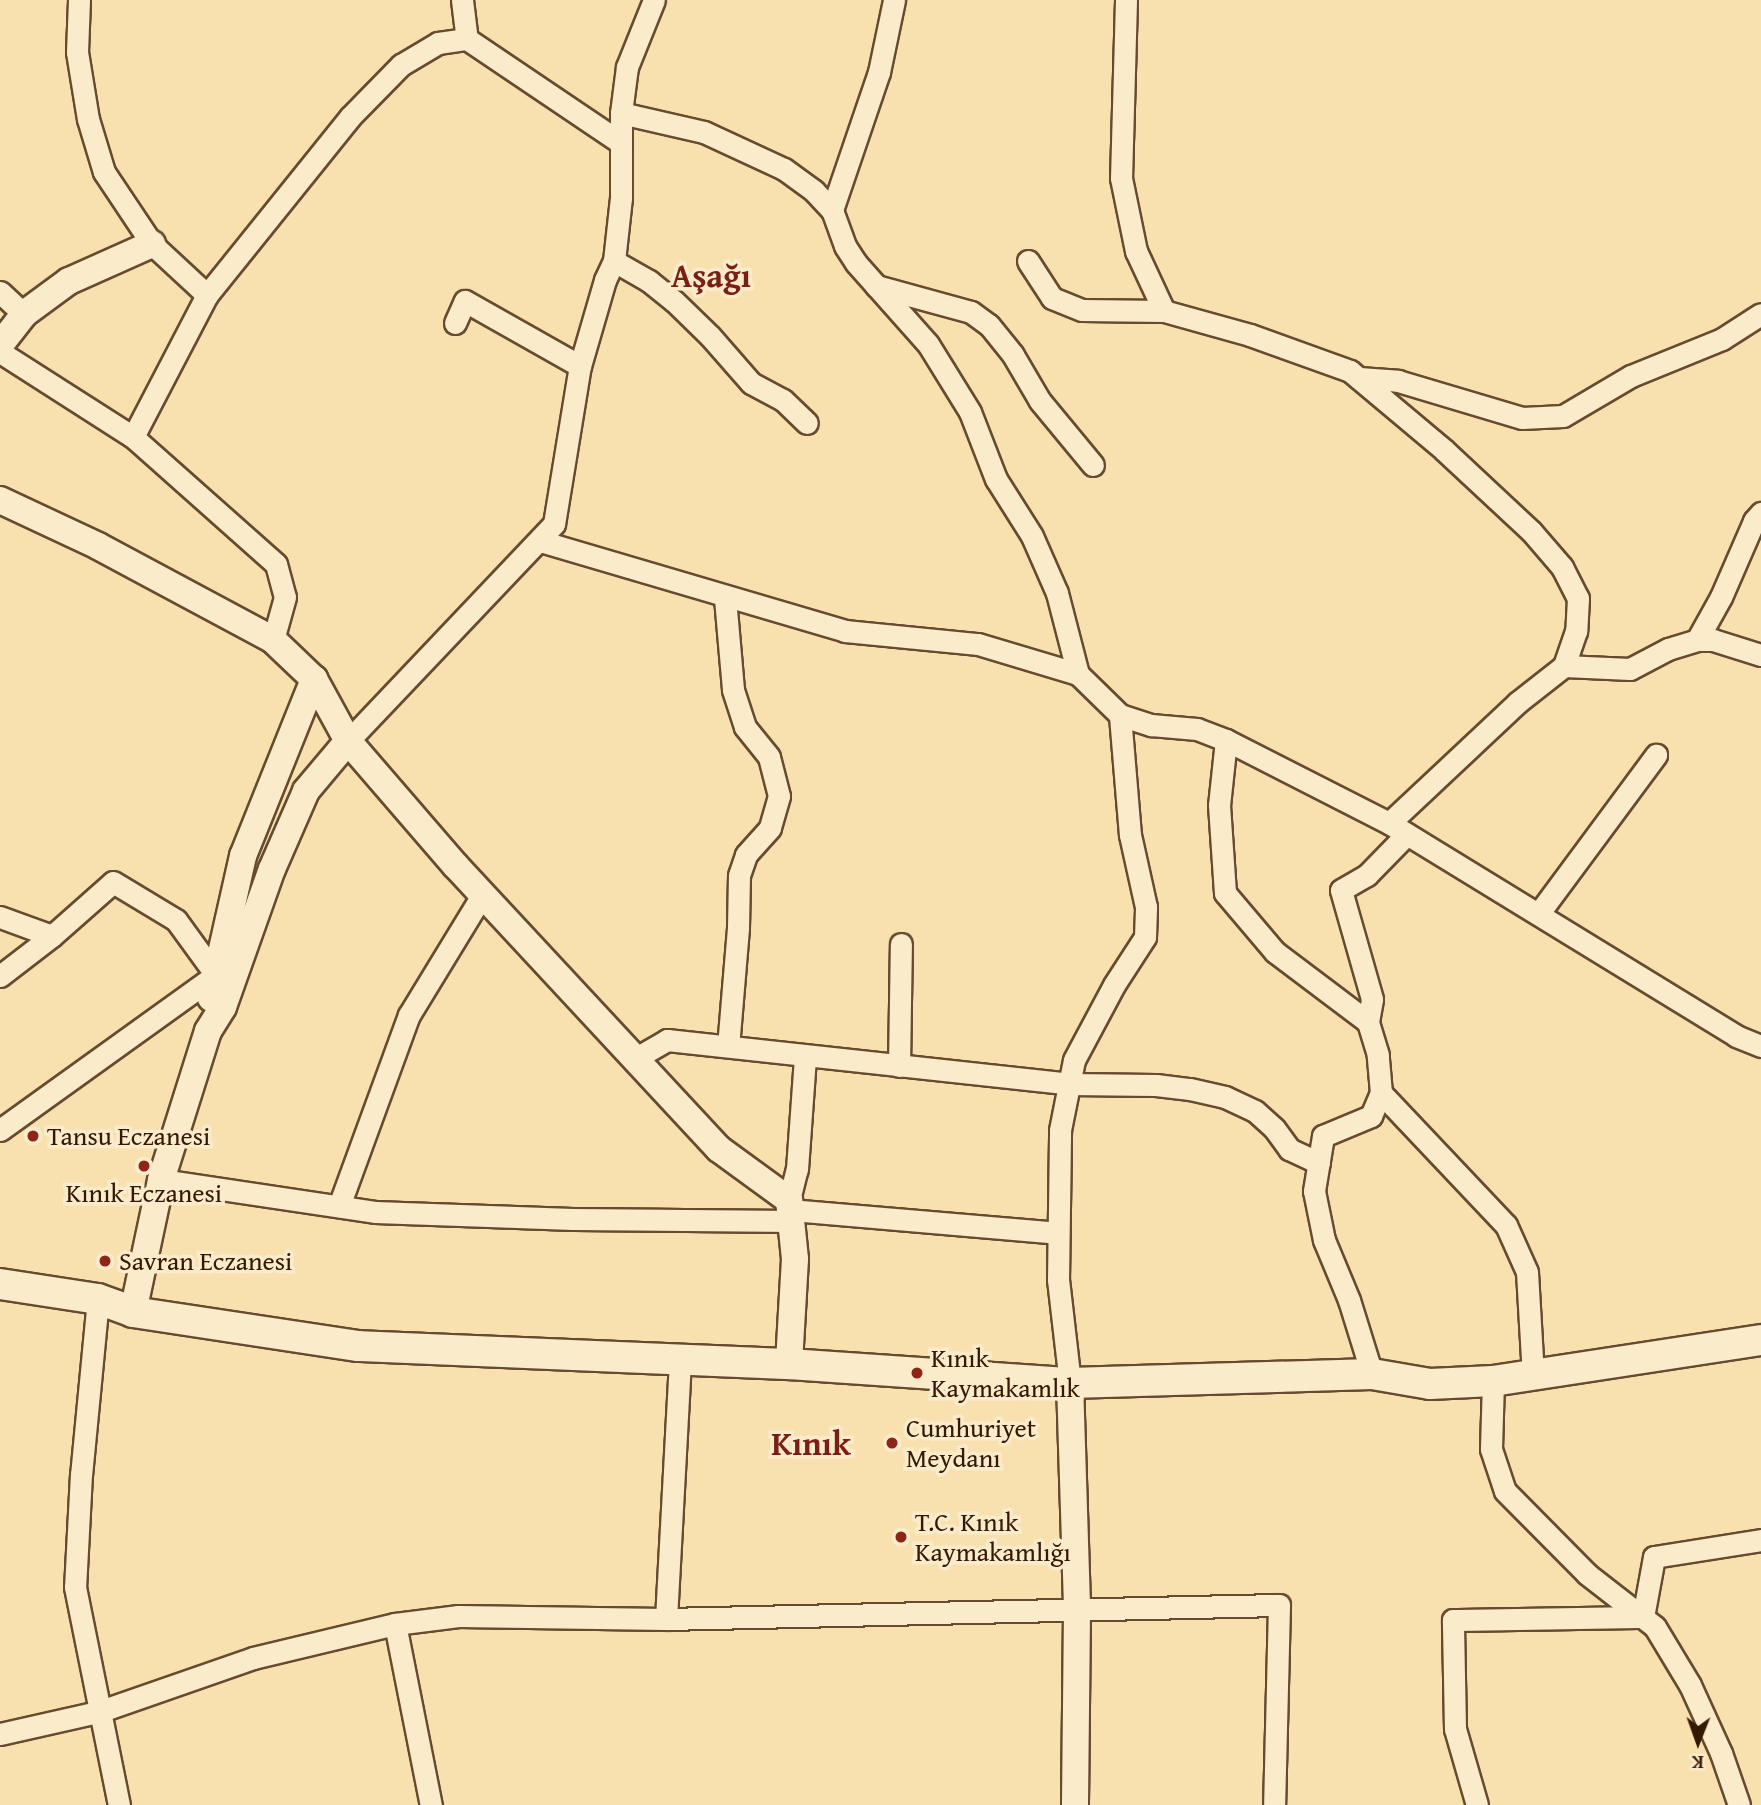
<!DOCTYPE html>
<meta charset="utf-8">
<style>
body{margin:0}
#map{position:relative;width:1761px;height:1805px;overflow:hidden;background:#f8e0af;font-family:"Gentium Book Plus",serif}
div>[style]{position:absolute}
.roads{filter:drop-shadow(2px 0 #664b2f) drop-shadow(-2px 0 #664b2f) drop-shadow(0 2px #664b2f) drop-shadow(0 -2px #664b2f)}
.minor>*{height:21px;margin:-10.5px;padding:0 10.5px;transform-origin:10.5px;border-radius:10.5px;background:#faebcb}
.tertiary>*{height:26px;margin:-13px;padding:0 13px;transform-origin:13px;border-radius:13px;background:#faebcb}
.secondary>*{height:30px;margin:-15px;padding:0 15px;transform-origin:15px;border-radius:15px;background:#faebcb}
.dots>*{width:19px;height:19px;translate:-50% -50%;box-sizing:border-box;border:4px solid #faebcb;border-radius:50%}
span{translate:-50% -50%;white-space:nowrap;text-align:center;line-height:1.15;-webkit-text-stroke:7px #faebcb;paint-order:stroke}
.poi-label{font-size:26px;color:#351904}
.left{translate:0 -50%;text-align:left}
.district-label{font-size:33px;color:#7a1f14;font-weight:700}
.north{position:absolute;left:1663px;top:1707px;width:70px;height:70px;-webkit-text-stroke:5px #faebcb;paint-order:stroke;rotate:181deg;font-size:19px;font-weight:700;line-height:28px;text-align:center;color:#351904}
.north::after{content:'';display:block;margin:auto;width:24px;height:32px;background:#351904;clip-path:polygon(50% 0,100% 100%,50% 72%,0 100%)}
</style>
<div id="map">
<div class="roads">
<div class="minor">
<i style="left:79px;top:0;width:52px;rotate:92.2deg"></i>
<i style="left:77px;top:52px;width:68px;rotate:80.7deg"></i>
<i style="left:88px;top:119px;width:55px;rotate:73.2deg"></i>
<i style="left:104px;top:172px;width:87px;rotate:56.3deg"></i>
<i style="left:152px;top:244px;width:75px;rotate:42.8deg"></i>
<i style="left:462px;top:0;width:39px;rotate:83deg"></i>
<i style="left:1126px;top:0;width:178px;rotate:91.6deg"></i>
<i style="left:1121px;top:178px;width:75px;rotate:78.4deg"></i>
<i style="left:1136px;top:251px;width:66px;rotate:65deg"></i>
<i style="left:1164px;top:311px;width:89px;rotate:15.6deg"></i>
<i style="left:1250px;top:335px;width:106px;rotate:19.8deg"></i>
<i style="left:1350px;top:371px;width:123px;rotate:40deg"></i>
<i style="left:1444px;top:450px;width:119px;rotate:43deg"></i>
<i style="left:1531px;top:531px;width:48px;rotate:49.3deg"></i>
<i style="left:1562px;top:567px;width:35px;rotate:63deg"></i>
<i style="left:1578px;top:598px;width:33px;rotate:93deg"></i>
<i style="left:1576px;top:631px;width:37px;rotate:109deg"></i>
<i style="left:1564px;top:666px;width:60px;rotate:141.8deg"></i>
<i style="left:1517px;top:703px;width:175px;rotate:136.8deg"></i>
<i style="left:621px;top:113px;width:85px;rotate:12.9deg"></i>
<i style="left:704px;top:132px;width:88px;rotate:24.8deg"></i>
<i style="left:784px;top:169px;width:37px;rotate:36deg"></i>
<i style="left:814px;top:191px;width:26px;rotate:47deg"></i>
<i style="left:832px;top:210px;width:38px;rotate:70deg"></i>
<i style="left:845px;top:246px;width:20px;rotate:57deg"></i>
<i style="left:856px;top:263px;width:108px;rotate:48.4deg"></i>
<i style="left:928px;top:344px;width:80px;rotate:58.3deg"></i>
<i style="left:970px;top:412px;width:72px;rotate:68.8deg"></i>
<i style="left:996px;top:479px;width:67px;rotate:57.7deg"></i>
<i style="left:1032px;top:536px;width:62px;rotate:66.3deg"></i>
<i style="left:1057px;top:593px;width:84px;rotate:75.5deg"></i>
<i style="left:832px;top:210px;width:146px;rotate:-71.2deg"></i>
<i style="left:879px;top:72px;width:74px;rotate:-78.2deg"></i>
<i style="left:614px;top:261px;width:40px;rotate:29.7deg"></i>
<i style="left:649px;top:281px;width:32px;rotate:39deg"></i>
<i style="left:674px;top:301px;width:50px;rotate:44.2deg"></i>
<i style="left:710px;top:336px;width:62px;rotate:48.9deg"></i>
<i style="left:751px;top:383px;width:36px;rotate:28deg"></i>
<i style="left:783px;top:400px;width:33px;rotate:44deg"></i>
<i style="left:1028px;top:261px;width:44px;rotate:57deg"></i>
<i style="left:1052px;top:298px;width:32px;rotate:22deg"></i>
<i style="left:1082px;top:310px;width:82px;rotate:0.7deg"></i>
<i style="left:876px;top:286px;width:98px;rotate:15.3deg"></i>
<i style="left:971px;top:312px;width:22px;rotate:36deg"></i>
<i style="left:989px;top:325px;width:38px;rotate:51deg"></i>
<i style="left:1013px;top:355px;width:53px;rotate:59.6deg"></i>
<i style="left:1040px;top:401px;width:83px;rotate:50.4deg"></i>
<i style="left:0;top:292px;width:33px;rotate:43deg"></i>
<i style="left:455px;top:323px;width:24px;rotate:-66deg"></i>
<i style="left:465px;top:301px;width:132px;rotate:29.5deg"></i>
<i style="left:0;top:352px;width:158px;rotate:32.6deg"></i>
<i style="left:133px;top:437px;width:191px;rotate:41.6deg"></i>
<i style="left:276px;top:564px;width:34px;rotate:75deg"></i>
<i style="left:285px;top:597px;width:45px;rotate:105.6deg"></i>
<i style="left:1359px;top:378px;width:39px;rotate:4deg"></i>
<i style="left:1398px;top:381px;width:129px;rotate:16.6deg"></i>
<i style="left:1522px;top:418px;width:41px;rotate:-2.8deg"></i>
<i style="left:1563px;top:416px;width:79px;rotate:-30.5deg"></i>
<i style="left:1631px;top:376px;width:98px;rotate:-22.1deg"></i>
<i style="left:1722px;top:339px;width:46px;rotate:-32.7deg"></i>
<i style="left:133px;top:437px;width:160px;rotate:-62.5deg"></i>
<i style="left:207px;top:295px;width:228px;rotate:-51.2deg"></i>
<i style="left:350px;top:117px;width:73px;rotate:-45.6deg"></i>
<i style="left:401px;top:65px;width:43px;rotate:-30.7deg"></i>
<i style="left:438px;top:43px;width:29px;rotate:-8deg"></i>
<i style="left:467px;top:39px;width:186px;rotate:34deg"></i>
<i style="left:540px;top:541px;width:318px;rotate:16.4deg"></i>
<i style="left:845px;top:631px;width:134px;rotate:5.6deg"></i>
<i style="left:978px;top:644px;width:104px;rotate:16.7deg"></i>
<i style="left:1078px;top:674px;width:59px;rotate:44.3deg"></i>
<i style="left:1120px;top:715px;width:33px;rotate:18deg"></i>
<i style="left:1151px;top:725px;width:46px;rotate:5deg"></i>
<i style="left:1197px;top:729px;width:31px;rotate:21deg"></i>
<i style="left:1226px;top:740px;width:183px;rotate:27deg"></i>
<i style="left:1389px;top:823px;width:407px;rotate:31.5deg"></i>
<i style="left:1736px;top:1036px;width:27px;rotate:22deg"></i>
<i style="left:725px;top:598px;width:92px;rotate:85deg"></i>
<i style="left:733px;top:690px;width:39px;rotate:72deg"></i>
<i style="left:745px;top:727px;width:38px;rotate:51deg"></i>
<i style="left:769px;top:757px;width:40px;rotate:75.6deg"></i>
<i style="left:779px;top:796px;width:33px;rotate:106deg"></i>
<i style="left:770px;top:828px;width:36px;rotate:132deg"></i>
<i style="left:746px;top:855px;width:21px;rotate:109deg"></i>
<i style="left:739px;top:875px;width:53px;rotate:91.1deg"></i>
<i style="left:738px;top:928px;width:118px;rotate:94.8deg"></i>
<i style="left:1697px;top:640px;width:49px;rotate:-60.8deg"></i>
<i style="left:1721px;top:597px;width:83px;rotate:-66.5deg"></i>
<i style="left:1754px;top:521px;width:11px;rotate:-49deg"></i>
<i style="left:1564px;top:666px;width:66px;rotate:2.6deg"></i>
<i style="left:1630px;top:669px;width:43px;rotate:-27.8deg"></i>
<i style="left:1668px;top:649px;width:30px;rotate:-17deg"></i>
<i style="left:1697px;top:640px;width:16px"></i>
<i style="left:1713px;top:640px;width:50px;rotate:17.4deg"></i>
<i style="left:1226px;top:740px;width:65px;rotate:96.1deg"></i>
<i style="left:1219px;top:805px;width:88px;rotate:86.1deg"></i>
<i style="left:1225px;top:893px;width:77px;rotate:49.7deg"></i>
<i style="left:1275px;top:952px;width:116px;rotate:37deg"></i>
<i style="left:348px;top:741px;width:299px;rotate:-46.5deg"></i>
<i style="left:554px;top:524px;width:160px;rotate:-80.7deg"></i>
<i style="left:580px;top:366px;width:90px;rotate:-73.8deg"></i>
<i style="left:605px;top:280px;width:21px;rotate:-65deg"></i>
<i style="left:614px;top:261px;width:63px;rotate:-83.7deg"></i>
<i style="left:621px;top:198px;width:85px;rotate:-90deg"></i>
<i style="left:621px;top:113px;width:46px;rotate:-82.6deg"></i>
<i style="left:627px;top:67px;width:72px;rotate:-68.1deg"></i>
<i style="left:1539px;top:913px;width:197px;rotate:-53.5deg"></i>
<i style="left:0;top:917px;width:55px;rotate:20.1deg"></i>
<i style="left:0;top:976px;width:66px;rotate:-37.6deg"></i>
<i style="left:52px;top:936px;width:81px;rotate:-41.5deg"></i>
<i style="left:113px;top:882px;width:74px;rotate:31.1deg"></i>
<i style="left:176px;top:920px;width:68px;rotate:54deg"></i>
<i style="left:636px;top:1058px;width:36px;rotate:-30deg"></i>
<i style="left:667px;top:1040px;width:404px;rotate:6.2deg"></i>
<i style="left:1069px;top:1084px;width:87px;rotate:0.7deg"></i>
<i style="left:1156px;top:1085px;width:34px;rotate:7deg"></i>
<i style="left:1190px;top:1089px;width:36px;rotate:13deg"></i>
<i style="left:1225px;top:1097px;width:33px;rotate:25deg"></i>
<i style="left:1255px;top:1111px;width:25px;rotate:42deg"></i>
<i style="left:1274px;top:1128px;width:26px;rotate:54deg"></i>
<i style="left:1289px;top:1149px;width:33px;rotate:25deg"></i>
<i style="left:899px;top:1066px;width:122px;rotate:-89.1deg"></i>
<i style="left:1381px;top:1093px;width:182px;rotate:46.6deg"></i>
<i style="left:1506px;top:1225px;width:51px;rotate:65.9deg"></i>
<i style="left:1527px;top:1272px;width:103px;rotate:86.7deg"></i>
<i style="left:0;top:1130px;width:274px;rotate:-35.7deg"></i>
<i style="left:161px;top:1180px;width:216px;rotate:8.5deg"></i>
<i style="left:375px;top:1212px;width:198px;rotate:2deg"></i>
<i style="left:573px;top:1219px;width:220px;rotate:0.5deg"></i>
<i style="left:789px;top:1200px;width:32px;rotate:-76deg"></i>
<i style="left:797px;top:1169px;width:112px;rotate:-85.9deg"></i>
<i style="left:339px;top:1206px;width:203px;rotate:-69.9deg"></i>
<i style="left:409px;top:1015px;width:142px;rotate:-58.6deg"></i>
<i style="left:791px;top:1210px;width:268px;rotate:4.9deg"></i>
<i style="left:98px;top:1299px;width:176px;rotate:95.5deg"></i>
<i style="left:81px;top:1474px;width:113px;rotate:93deg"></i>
<i style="left:75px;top:1587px;width:222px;rotate:78.6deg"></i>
<i style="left:1372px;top:1374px;width:77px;rotate:-107.3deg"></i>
<i style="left:1349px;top:1300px;width:65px;rotate:-112.6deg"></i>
<i style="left:1324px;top:1240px;width:50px;rotate:-101.5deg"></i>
<i style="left:1314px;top:1191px;width:56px;rotate:-80.7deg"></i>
<i style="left:1323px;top:1136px;width:52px;rotate:-22.6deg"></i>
<i style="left:1371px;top:1116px;width:25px;rotate:-67deg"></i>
<i style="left:1381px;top:1093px;width:38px;rotate:-95deg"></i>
<i style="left:1378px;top:1055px;width:34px;rotate:-107deg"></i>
<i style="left:1368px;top:1022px;width:23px;rotate:-80deg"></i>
<i style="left:1372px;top:999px;width:113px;rotate:-105.9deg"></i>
<i style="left:1341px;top:890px;width:30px;rotate:-30deg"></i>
<i style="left:1367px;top:875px;width:57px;rotate:-45.7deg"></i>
<i style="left:1493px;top:1381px;width:68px;rotate:91.7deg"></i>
<i style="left:1491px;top:1449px;width:44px;rotate:71.6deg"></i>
<i style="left:1505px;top:1491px;width:117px;rotate:45.3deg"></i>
<i style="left:1587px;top:1574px;width:86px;rotate:37.9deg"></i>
<i style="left:1655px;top:1627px;width:68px;rotate:58.9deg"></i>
<i style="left:1690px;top:1685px;width:75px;rotate:65.5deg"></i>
<i style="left:1721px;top:1753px;width:55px;rotate:70.9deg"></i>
<i style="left:1070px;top:1383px;width:104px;rotate:-96.6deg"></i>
<i style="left:1058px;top:1280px;width:150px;rotate:-89.2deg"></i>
<i style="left:1060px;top:1130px;width:71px;rotate:-78.7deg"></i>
<i style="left:1074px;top:1060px;width:85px;rotate:-61.9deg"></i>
<i style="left:1114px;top:985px;width:57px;rotate:-57.1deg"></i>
<i style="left:1145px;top:937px;width:30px;rotate:-88deg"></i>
<i style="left:1146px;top:907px;width:74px;rotate:-102.5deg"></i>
<i style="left:1130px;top:835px;width:120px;rotate:-94.8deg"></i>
<i style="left:666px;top:1619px;width:259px;rotate:-86.9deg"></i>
<i style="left:395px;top:1624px;width:185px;rotate:78.8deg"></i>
<i style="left:0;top:1734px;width:100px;rotate:-12.7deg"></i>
<i style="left:98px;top:1712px;width:164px;rotate:-19.2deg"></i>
<i style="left:253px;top:1658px;width:146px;rotate:-13.5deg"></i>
<i style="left:395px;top:1624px;width:64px;rotate:-7.2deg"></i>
<i style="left:458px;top:1616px;width:208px;rotate:0.8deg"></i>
<i style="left:666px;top:1619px;width:613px;rotate:-1.31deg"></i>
<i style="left:1279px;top:1605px;width:200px;rotate:91.4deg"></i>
<i style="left:1477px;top:1805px;width:79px;rotate:-106.1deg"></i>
<i style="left:1455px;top:1729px;width:109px;rotate:-91.1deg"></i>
<i style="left:1453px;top:1620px;width:190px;rotate:-0.9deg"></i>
<i style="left:1643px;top:1617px;width:61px;rotate:-79.6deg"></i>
<i style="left:1654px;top:1557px;width:108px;rotate:-9deg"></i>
</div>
<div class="tertiary">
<i style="left:0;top:345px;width:39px;rotate:-52deg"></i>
<i style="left:24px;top:314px;width:56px;rotate:-36.3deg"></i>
<i style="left:69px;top:281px;width:91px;rotate:-24deg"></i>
<i style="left:0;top:500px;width:108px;rotate:25.1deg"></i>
<i style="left:98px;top:546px;width:199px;rotate:28.2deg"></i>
<i style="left:273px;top:640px;width:57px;rotate:43.6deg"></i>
<i style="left:314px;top:679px;width:71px;rotate:61.3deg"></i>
<i style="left:348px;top:741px;width:165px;rotate:49.2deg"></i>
<i style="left:456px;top:866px;width:386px;rotate:47.1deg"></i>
<i style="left:719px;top:1149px;width:87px;rotate:36.1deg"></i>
<i style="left:789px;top:1200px;width:59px;rotate:84.2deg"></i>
<i style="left:795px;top:1259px;width:105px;rotate:93.3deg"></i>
<i style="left:211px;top:998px;width:146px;rotate:-77.3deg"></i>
<i style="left:243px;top:856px;width:191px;rotate:-68.1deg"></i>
<i style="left:133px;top:1312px;width:135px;rotate:-78deg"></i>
<i style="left:161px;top:1180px;width:156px;rotate:-72.5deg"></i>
<i style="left:208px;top:1031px;width:28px;rotate:-58deg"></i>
<i style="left:223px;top:1007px;width:146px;rotate:-70.5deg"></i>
<i style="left:272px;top:869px;width:85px;rotate:-66.4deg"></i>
<i style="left:306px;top:791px;width:65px;rotate:-50deg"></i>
<i style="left:1070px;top:1383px;width:229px;rotate:88.2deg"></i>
<i style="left:1077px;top:1612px;width:193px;rotate:90.6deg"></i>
</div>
<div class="secondary">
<i style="left:0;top:1284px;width:99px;rotate:8.7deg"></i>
<i style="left:98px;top:1299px;width:37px;rotate:20deg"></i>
<i style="left:133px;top:1312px;width:228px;rotate:8.6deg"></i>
<i style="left:358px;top:1346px;width:431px;rotate:2.4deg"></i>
<i style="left:789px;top:1364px;width:282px;rotate:3.9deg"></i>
<i style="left:1070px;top:1383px;width:302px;rotate:-1.7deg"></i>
<i style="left:1372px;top:1374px;width:59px;rotate:9.8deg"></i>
<i style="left:1430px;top:1384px;width:63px;rotate:-2.7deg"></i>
<i style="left:1493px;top:1381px;width:271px;rotate:-8.7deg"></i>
</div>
</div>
<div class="dots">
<i style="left:33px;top:1136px;background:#8f2418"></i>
<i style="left:144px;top:1166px;background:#8f2418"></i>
<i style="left:105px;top:1261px;background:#8f2418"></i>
<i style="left:917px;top:1373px;background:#8f2418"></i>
<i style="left:892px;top:1443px;background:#8f2418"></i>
<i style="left:901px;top:1537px;background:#8f2418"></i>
</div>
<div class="poi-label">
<span class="left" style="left:47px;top:1136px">Tansu Eczanesi</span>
<span style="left:144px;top:1193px">Kınık Eczanesi</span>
<span class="left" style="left:119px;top:1261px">Savran Eczanesi</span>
<span class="left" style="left:931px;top:1373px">Kınık<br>Kaymakamlık</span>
<span class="left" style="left:906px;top:1443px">Cumhuriyet<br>Meydanı</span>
<span class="left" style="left:915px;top:1537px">T.C. Kınık<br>Kaymakamlığı</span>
</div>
<div class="district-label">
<span style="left:711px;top:276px">Aşağı</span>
<span style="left:811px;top:1444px">Kınık</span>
</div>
<div class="north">K</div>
</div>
